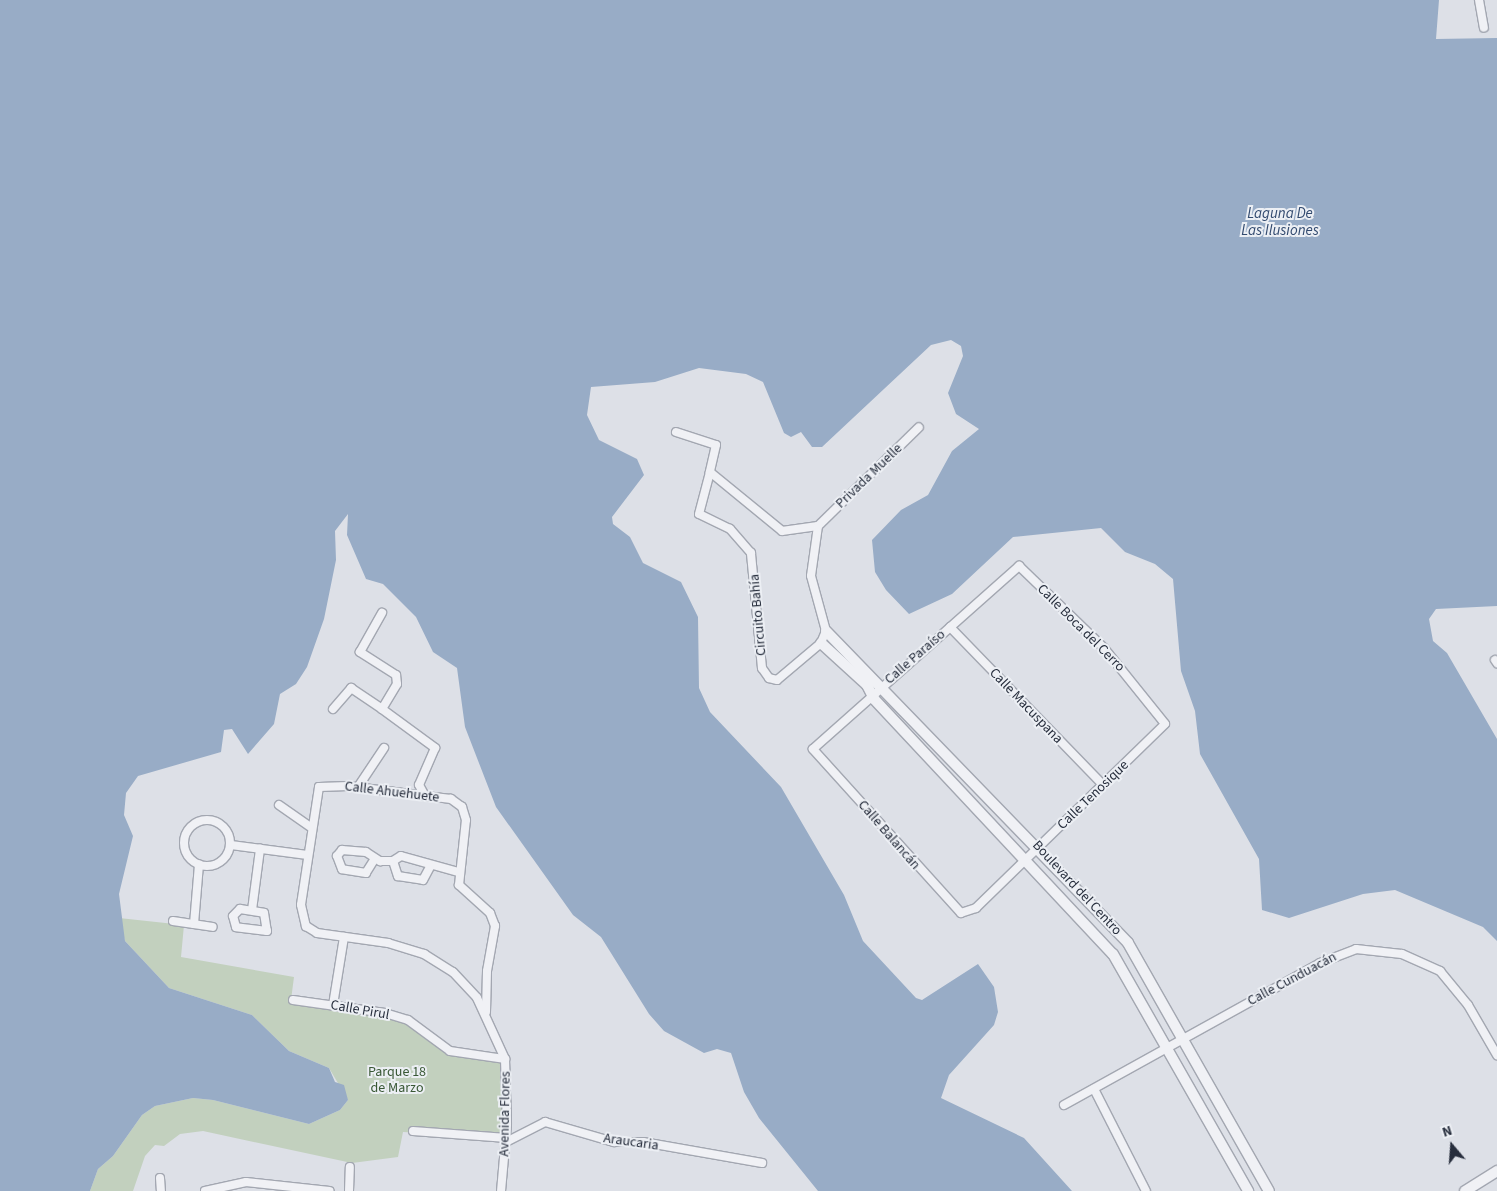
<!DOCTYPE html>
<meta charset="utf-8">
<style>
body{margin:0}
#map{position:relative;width:1497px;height:1191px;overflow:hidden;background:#dde0e7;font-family:"Source Sans 3",sans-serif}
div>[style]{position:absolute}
.green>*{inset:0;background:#c2d0be}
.water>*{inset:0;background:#98acc6}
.roads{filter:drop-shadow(1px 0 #a3a7b1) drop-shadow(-1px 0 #a3a7b1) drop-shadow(0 1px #a3a7b1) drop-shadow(0 -1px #a3a7b1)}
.minor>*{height:8px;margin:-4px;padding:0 4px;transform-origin:4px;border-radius:4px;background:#f0f1f5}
.minor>.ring{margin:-4px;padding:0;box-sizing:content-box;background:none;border:8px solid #f0f1f5;border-radius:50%}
.tertiary>*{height:10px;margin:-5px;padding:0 5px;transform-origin:5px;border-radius:5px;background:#f0f1f5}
span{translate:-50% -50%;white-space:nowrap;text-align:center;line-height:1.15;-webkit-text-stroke:4px #eceff4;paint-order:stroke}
.street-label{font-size:14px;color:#272e3d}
.park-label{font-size:14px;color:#395835}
.water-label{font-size:15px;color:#324a6f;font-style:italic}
.north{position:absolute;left:1427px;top:1121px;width:50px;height:50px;-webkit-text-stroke:4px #eceff4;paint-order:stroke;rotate:342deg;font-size:14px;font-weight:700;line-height:20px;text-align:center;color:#272e3d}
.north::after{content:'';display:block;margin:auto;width:18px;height:22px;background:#272e3d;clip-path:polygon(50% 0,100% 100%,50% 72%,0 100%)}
</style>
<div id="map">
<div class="green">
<i style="clip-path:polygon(119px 918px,184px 925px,181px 957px,294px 977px,291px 1000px,406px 1022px,438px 1046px,503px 1061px,507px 1138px,403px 1132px,398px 1157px,352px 1163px,203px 1131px,180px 1134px,164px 1146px,155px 1145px,145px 1156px,133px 1191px,90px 1191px,98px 1169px,113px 1156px,142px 1115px,155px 1106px,193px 1098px,213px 1100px,309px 1124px,340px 1110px,348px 1100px,329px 1068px,289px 1051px,252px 1015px,169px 988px,125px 941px)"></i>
</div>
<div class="water">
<i style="clip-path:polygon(0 0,1439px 0,1436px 39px,1497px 38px,1497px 606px,1436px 609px,1429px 619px,1433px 641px,1447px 653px,1497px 739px,1497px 941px,1483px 927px,1395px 890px,1363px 894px,1289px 918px,1262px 910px,1259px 859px,1200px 754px,1195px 711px,1181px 671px,1173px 579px,1155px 564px,1125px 552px,1101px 528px,1013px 537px,952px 594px,909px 614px,886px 590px,875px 572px,872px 540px,901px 510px,928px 495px,952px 451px,979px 429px,956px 414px,948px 393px,963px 356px,961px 346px,951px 340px,931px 345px,822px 447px,812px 447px,801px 432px,791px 437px,784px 433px,763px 382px,746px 374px,699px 368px,655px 382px,591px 387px,587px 415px,599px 440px,637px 459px,644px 475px,612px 517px,613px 524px,630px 537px,643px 563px,681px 582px,698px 617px,699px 688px,710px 712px,781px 787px,844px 895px,863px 941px,916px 998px,922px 1000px,978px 964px,994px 987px,998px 1012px,994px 1025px,949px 1075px,941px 1098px,1024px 1138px,1072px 1191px,818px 1191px,759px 1118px,744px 1092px,731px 1053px,717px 1049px,704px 1053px,664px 1031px,649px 1014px,601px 937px,573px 915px,496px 807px,465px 727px,457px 668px,433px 652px,416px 617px,383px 584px,366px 579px,347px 535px,348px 514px,335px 531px,336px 560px,324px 619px,307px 667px,296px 684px,280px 694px,274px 724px,248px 754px,232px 729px,224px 730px,221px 752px,138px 776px,126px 793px,124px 815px,133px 836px,119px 894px,125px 941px,169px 988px,252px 1015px,289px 1051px,329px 1068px,335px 1082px,344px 1085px,348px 1100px,340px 1110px,309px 1124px,213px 1100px,193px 1098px,155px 1106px,142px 1115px,113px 1156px,98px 1169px,90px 1191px,0 1191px)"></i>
</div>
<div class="roads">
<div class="minor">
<i style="left:1479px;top:0;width:28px;rotate:80deg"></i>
<i style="left:676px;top:432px;width:42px;rotate:18deg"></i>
<i style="left:716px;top:445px;width:28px;rotate:103deg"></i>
<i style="left:710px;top:472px;width:93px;rotate:39.3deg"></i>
<i style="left:782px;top:531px;width:36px;rotate:-8deg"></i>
<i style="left:818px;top:526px;width:50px;rotate:98deg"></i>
<i style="left:811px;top:576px;width:57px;rotate:74.7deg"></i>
<i style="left:826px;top:631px;width:13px;rotate:113deg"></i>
<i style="left:821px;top:643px;width:57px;rotate:139.9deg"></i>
<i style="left:777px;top:680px;width:8px;rotate:-166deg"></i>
<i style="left:769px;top:678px;width:12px;rotate:-125deg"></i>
<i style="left:762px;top:668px;width:116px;rotate:-95.5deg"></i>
<i style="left:751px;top:553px;width:32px;rotate:-131deg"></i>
<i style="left:730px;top:529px;width:34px;rotate:-154deg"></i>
<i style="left:699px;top:514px;width:43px;rotate:-75.3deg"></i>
<i style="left:818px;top:526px;width:141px;rotate:-44.4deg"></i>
<i style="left:1019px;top:566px;width:118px;rotate:44deg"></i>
<i style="left:1104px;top:648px;width:97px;rotate:51.2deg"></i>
<i style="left:1165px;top:724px;width:264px;rotate:135.8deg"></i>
<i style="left:976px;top:908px;width:16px;rotate:162deg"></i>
<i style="left:961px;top:913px;width:221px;rotate:-132.1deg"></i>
<i style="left:813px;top:749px;width:276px;rotate:-41.6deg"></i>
<i style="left:950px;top:627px;width:220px;rotate:45.9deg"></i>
<i style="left:1495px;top:660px;width:4px;rotate:56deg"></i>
<i style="left:333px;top:709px;width:28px;rotate:-49deg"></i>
<i style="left:351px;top:688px;width:37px;rotate:34deg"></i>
<i style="left:382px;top:709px;width:29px;rotate:-59deg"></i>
<i style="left:397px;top:684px;width:9px;rotate:-96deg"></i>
<i style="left:396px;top:675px;width:43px;rotate:-147.4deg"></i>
<i style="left:360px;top:652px;width:45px;rotate:-60.6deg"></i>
<i style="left:382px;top:709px;width:66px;rotate:36.3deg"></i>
<i style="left:435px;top:748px;width:40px;rotate:113.4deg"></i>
<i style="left:419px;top:785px;width:13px;rotate:61deg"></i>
<i style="left:358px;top:787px;width:47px;rotate:-56.3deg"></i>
<i style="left:279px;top:805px;width:38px;rotate:35deg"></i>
<i class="ring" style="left:184px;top:820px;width:38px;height:38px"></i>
<i style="left:231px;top:845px;width:77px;rotate:7.5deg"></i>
<i style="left:374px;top:860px;width:15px;rotate:122deg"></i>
<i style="left:366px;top:873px;width:24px;rotate:-171deg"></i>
<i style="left:342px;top:869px;width:14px;rotate:-111deg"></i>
<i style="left:337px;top:856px;width:8px;rotate:-50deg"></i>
<i style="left:342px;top:850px;width:24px;rotate:5deg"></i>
<i style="left:366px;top:852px;width:17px;rotate:33deg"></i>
<i style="left:380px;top:861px;width:13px"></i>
<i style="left:393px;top:861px;width:9px;rotate:-32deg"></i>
<i style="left:401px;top:856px;width:59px;rotate:15.7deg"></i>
<i style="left:393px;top:861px;width:16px;rotate:72deg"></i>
<i style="left:398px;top:876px;width:25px;rotate:9deg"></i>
<i style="left:423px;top:880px;width:15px;rotate:-62deg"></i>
<i style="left:240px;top:909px;width:24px;rotate:9deg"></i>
<i style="left:264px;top:913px;width:18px;rotate:81deg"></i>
<i style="left:267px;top:931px;width:31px;rotate:-173deg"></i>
<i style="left:236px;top:927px;width:11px;rotate:-105deg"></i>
<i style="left:233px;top:916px;width:10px;rotate:-45deg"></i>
<i style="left:252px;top:910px;width:62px;rotate:-82.5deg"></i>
<i style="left:173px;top:921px;width:40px;rotate:8.5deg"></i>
<i style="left:194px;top:924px;width:60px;rotate:-85.2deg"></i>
<i style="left:293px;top:1000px;width:93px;rotate:8deg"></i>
<i style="left:385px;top:1013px;width:24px;rotate:17deg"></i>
<i style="left:408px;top:1020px;width:52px;rotate:36.4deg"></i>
<i style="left:450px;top:1051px;width:56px;rotate:8.3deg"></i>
<i style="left:333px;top:1005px;width:69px;rotate:-80.8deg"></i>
<i style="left:486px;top:1012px;width:41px;rotate:-88.6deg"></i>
<i style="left:487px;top:971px;width:46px;rotate:-79.9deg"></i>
<i style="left:495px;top:926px;width:14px;rotate:-111deg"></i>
<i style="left:490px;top:913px;width:42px;rotate:-137.9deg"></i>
<i style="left:459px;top:885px;width:65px;rotate:-83.9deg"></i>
<i style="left:466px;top:820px;width:14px;rotate:-107deg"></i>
<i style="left:462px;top:807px;width:14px;rotate:-144deg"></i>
<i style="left:451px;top:799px;width:32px;rotate:-173deg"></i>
<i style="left:419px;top:795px;width:72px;rotate:-172.8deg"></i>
<i style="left:348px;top:786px;width:29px;rotate:178deg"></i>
<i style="left:319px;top:787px;width:119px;rotate:98.7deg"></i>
<i style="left:301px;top:905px;width:22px;rotate:77deg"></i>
<i style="left:306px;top:926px;width:13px;rotate:32deg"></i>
<i style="left:317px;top:933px;width:72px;rotate:8deg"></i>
<i style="left:388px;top:943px;width:38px;rotate:17deg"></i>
<i style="left:424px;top:954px;width:34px;rotate:32deg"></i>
<i style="left:453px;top:972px;width:35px;rotate:47deg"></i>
<i style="left:477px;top:998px;width:67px;rotate:65.3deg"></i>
<i style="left:505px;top:1059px;width:65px;rotate:88.2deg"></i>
<i style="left:507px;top:1124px;width:67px;rotate:95.1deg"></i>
<i style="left:1094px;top:1089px;width:114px;rotate:63deg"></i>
<i style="left:1064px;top:1105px;width:293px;rotate:-29deg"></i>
<i style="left:1320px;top:963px;width:39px;rotate:-21deg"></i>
<i style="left:1356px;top:949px;width:46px;rotate:6.2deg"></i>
<i style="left:1402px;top:954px;width:42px;rotate:24.1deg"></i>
<i style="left:1440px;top:971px;width:44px;rotate:50.5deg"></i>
<i style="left:1468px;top:1005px;width:58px;rotate:59.9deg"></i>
<i style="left:413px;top:1131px;width:94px;rotate:4.3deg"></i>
<i style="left:506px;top:1142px;width:44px;rotate:-27.1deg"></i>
<i style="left:545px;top:1122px;width:72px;rotate:16.2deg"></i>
<i style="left:614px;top:1142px;width:29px"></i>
<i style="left:643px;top:1142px;width:121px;rotate:10deg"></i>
<i style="left:160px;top:1178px;width:13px;rotate:86deg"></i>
<i style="left:205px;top:1191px;width:42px;rotate:-12.4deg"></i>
<i style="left:246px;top:1182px;width:84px;rotate:6.1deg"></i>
<i style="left:349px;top:1191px;width:24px;rotate:-88deg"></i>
</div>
<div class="tertiary">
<i style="left:826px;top:631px;width:434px;rotate:45.9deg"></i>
<i style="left:1128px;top:943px;width:285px;rotate:60.4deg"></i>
<i style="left:821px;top:643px;width:62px;rotate:42.4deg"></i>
<i style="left:867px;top:685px;width:16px;rotate:63deg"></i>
<i style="left:874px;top:699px;width:349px;rotate:46.9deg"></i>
<i style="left:1113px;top:954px;width:273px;rotate:60.3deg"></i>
<i style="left:1465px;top:1191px;width:38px;rotate:-32deg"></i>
</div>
</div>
<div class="street-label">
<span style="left:869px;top:476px;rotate:-44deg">Privada Muelle</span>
<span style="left:758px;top:615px;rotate:-95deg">Circuito Bahía</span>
<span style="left:1081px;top:628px;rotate:45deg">Calle Boca del Cerro</span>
<span style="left:915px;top:657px;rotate:-41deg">Calle Paraíso</span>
<span style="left:1026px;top:706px;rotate:46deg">Calle Macuspana</span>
<span style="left:392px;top:792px;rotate:7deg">Calle Ahuehuete</span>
<span style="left:1093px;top:795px;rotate:-44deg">Calle Tenosique</span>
<span style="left:889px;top:835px;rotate:49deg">Calle Balancán</span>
<span style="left:1077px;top:888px;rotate:47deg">Boulevard del Centro</span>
<span style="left:1292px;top:979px;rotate:-28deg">Calle Cunduacán</span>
<span style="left:360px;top:1010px;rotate:10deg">Calle Pirul</span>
<span style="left:505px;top:1114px;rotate:-89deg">Avenida Flores</span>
<span style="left:631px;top:1142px;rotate:8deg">Araucaria</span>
</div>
<div class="park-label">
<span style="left:397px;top:1080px">Parque 18<br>de Marzo</span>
</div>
<div class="water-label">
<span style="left:1280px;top:222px">Laguna De<br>Las Ilusiones</span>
</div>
<div class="north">N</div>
</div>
